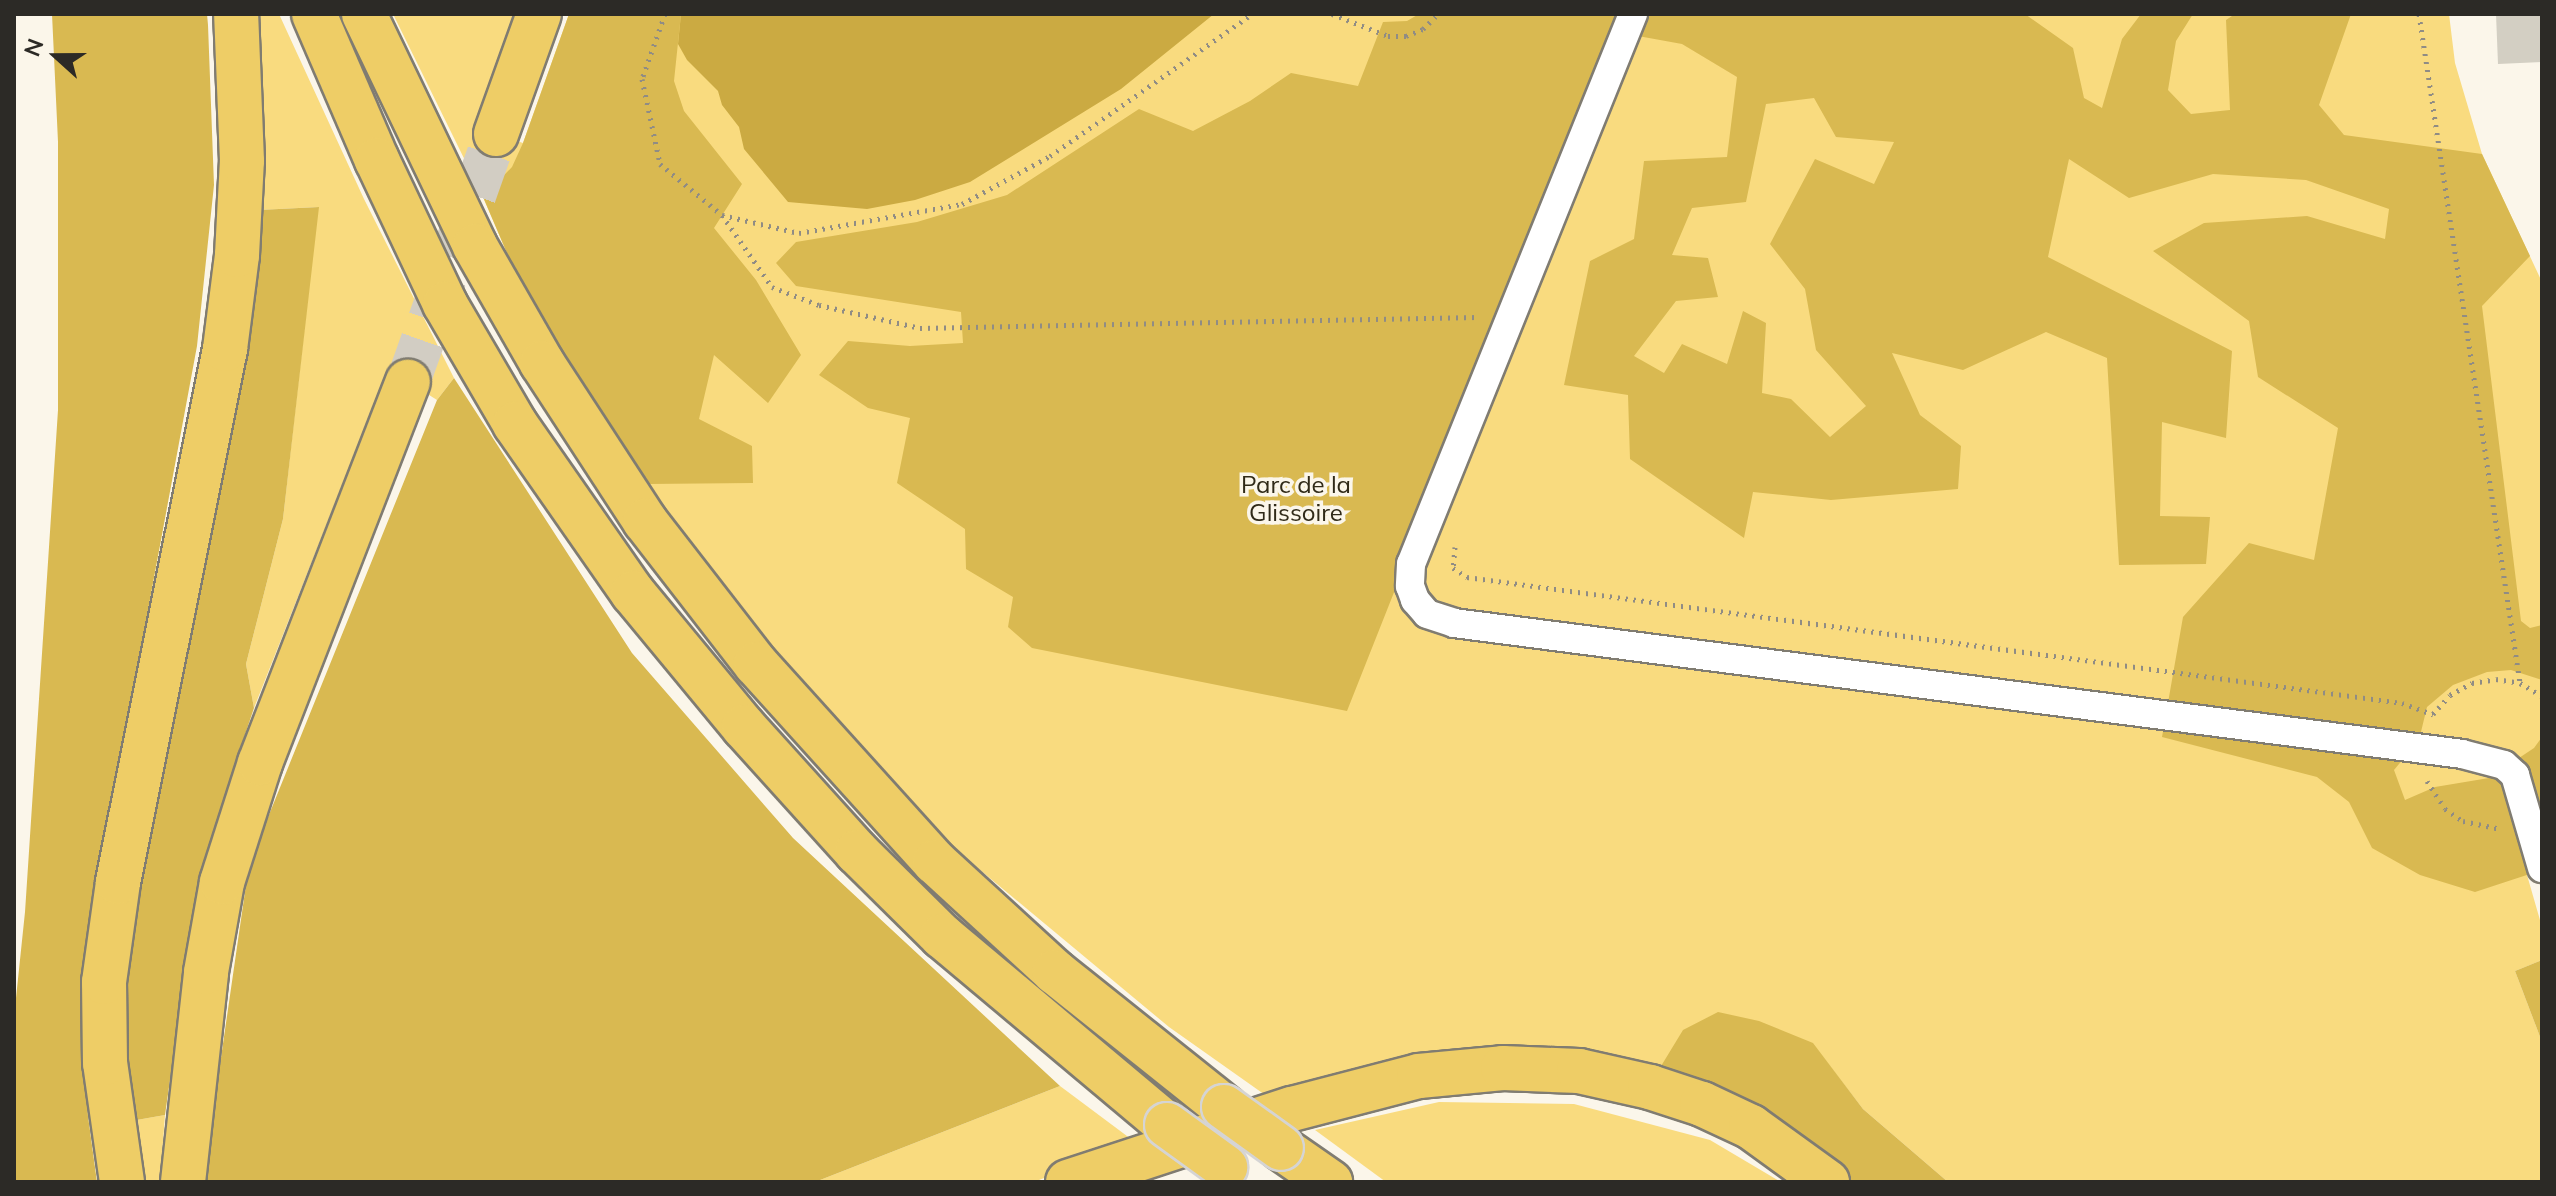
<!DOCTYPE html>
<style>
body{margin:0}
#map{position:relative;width:2556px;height:1196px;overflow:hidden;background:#fbf6ea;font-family:Mulish,sans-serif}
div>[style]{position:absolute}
.green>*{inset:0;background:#f9db7f}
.forest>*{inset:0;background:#d9b951}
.water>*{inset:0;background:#cbaa42}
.building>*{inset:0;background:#d3cfc3}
.highway-tunnel>*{height:44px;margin-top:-22px;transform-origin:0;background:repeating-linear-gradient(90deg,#d2cdc3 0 44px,transparent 0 66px)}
.path>*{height:5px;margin-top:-2.5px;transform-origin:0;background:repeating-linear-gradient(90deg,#908c84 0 2px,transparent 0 8px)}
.roads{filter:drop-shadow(2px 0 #807c71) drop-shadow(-2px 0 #807c71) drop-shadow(0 2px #807c71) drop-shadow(0 -2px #807c71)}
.street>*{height:28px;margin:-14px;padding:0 14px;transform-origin:14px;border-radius:14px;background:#fff}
.highway>*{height:44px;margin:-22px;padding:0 22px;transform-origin:22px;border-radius:22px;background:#eecd66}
.bridges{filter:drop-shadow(2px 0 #d5d4d4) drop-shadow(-2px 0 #d5d4d4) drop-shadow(0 2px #d5d4d4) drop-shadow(0 -2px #d5d4d4)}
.highway-bridge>*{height:44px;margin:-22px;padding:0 22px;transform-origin:22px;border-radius:22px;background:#eecd66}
span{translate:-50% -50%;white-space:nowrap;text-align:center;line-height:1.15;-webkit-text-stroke:7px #fbf6ea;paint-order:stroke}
.park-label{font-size:24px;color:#302a18}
.frame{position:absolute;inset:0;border:16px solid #2c2a26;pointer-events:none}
.north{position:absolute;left:16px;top:16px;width:80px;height:80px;-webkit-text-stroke:6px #fbf6ea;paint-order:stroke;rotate:291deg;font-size:22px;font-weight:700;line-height:32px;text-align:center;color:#2c2a26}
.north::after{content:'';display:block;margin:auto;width:28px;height:36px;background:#2c2a26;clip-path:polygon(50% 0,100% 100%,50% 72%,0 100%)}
</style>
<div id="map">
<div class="green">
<i style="clip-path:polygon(257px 14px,279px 14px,364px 199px,454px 378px,437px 400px,388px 369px,254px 708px,246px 664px,283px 519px,318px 207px,259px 210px)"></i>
<i style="clip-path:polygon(393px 14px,517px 14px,496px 134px,523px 143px,569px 14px,2449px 14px,2455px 63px,2482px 154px,2542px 282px,2542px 869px,2527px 875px,2542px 927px,2542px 960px,2515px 971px,2542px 1042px,2542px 1182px,1948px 1182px,1863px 1109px,1812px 1043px,1655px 1076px,1268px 1097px,1169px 1027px,956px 850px,776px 655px,647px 484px,519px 281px,483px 197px)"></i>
<i style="clip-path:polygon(1060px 1086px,1135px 1142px,1034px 1182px,815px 1182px)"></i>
<i style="clip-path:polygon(1439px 1102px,1574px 1104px,1710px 1140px,1781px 1182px,1386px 1182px,1315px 1130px)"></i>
<i style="clip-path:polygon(165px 1115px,160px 1182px,139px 1182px,131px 1121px)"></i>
</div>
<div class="forest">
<i style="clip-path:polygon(52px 14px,207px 14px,208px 25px,214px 185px,197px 346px,92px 912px,82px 1012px,88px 1116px,97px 1182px,14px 1182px,14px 1017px,25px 912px,58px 410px,58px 142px)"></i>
<i style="clip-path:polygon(569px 14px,681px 14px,674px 81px,684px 111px,742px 184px,714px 228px,756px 280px,801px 355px,768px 403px,714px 355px,699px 419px,752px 446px,753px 483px,647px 484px,519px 281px,483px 197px,512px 167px,523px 143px)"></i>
<i style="clip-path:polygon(evenodd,1419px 14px,2025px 14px,2073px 48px,2084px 98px,2102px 108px,2122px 39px,2141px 14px,2193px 14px,2176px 41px,2168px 90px,2191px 114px,2230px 110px,2226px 20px,2235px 14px,2351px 14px,2319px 105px,2344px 135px,2482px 154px,2530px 256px,2482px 306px,2521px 621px,2530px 628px,2542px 625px,2542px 680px,2511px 670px,2487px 672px,2453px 685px,2427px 707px,2419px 740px,2394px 770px,2405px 800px,2435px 787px,2489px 778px,2534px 748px,2542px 737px,2542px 870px,2475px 892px,2420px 875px,2372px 848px,2349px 802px,2317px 777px,2162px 737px,2183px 617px,2249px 543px,2314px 560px,2338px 428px,2258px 377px,2249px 321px,2153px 251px,2204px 223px,2307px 216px,2385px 239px,2389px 209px,2306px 180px,2213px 174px,2129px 198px,2069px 159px,2048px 257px,2232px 351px,2226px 438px,2162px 422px,2160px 516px,2210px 517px,2206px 564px,2119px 565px,2107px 358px,2046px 332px,1963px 370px,1892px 353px,1920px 415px,1961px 446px,1958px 489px,1831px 500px,1753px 492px,1744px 538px,1630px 459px,1628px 395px,1564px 385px,1590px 261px,1634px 239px,1644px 161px,1727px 157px,1737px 77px,1682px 44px,1616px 32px,1347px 711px,1032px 648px,1008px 627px,1013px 597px,966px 569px,965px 529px,897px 483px,910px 418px,868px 408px,819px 375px,848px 341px,910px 346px,963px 343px,961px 312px,796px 286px,776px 263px,796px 242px,917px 222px,1007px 195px,1139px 109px,1193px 131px,1250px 101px,1291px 73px,1358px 86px,1383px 22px,1407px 21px,1419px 14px,1814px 98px,1836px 137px,1894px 142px,1874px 184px,1815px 159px,1770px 244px,1805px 289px,1816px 350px,1866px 406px,1830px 437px,1791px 399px,1762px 393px,1766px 323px,1743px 311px,1727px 364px,1682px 344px,1664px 373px,1634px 356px,1676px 301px,1718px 297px,1708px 258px,1672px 255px,1692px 208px,1746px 202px,1766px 104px,1814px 98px)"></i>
<i style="clip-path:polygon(319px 207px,283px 519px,246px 664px,254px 708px,225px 794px,196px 898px,165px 1115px,131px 1121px,120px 1019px,126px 950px,259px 210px)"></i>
<i style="clip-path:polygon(454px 378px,632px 653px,793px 838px,1060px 1086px,815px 1182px,203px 1182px,249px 864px,437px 400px)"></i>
<i style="clip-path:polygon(2542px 960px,2542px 1042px,2515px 971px)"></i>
<i style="clip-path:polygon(1718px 1012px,1759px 1021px,1813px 1043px,1863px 1109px,1948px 1182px,1853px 1182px,1808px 1142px,1655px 1076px,1683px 1030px)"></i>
</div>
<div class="water">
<i style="clip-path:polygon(681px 14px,1214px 14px,1121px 89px,970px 182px,915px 200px,867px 209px,788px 202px,744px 149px,739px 127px,722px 105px,718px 91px,687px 60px,678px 44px)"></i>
</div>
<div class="building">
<i style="clip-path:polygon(2496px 14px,2540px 14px,2542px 62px,2498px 64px)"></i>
</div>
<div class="highway-tunnel">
<i style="left:408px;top:382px;width:263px;rotate:-70.5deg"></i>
</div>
<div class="path">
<i style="left:665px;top:14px;width:69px;rotate:109.5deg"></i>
<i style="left:642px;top:79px;width:87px;rotate:78deg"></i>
<i style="left:660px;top:164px;width:80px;rotate:39.4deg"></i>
<i style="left:722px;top:215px;width:79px;rotate:13.2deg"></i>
<i style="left:799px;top:233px;width:166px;rotate:-10.1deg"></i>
<i style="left:962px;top:204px;width:100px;rotate:-28.6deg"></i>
<i style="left:1050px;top:156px;width:247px;rotate:-35.1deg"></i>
<i style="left:1332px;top:14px;width:60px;rotate:21.4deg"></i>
<i style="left:1388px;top:36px;width:18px"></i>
<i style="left:1406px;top:36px;width:18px;rotate:-22deg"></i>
<i style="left:1423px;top:29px;width:21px;rotate:-45deg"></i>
<i style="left:2419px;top:14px;width:677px;rotate:81.41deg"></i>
<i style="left:722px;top:215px;width:88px;rotate:55.2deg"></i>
<i style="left:772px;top:287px;width:50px;rotate:21deg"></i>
<i style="left:819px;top:305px;width:104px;rotate:12.8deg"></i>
<i style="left:920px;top:328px;width:558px;rotate:-1.13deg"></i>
<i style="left:1455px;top:547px;width:21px;rotate:95deg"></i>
<i style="left:1453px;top:568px;width:17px;rotate:33deg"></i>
<i style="left:1467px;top:577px;width:943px;rotate:7.67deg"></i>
<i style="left:2402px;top:703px;width:33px;rotate:20deg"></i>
<i style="left:2433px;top:714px;width:25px;rotate:-48deg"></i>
<i style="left:2450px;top:695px;width:25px;rotate:-29deg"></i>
<i style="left:2472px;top:683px;width:24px;rotate:-9deg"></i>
<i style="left:2496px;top:679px;width:24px;rotate:9deg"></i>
<i style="left:2520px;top:683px;width:26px;rotate:31deg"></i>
<i style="left:2427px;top:781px;width:33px;rotate:57deg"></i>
<i style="left:2445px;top:809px;width:22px;rotate:34deg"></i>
<i style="left:2463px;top:821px;width:35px;rotate:12deg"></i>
</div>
<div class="roads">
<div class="street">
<i style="left:1633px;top:14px;width:593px;rotate:111.98deg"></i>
<i style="left:1411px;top:564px;width:22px;rotate:93deg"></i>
<i style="left:1410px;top:586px;width:15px;rotate:70deg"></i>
<i style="left:1415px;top:600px;width:18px;rotate:49deg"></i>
<i style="left:1427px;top:614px;width:28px;rotate:18deg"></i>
<i style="left:1454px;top:623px;width:1016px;rotate:7.4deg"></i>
<i style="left:2462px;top:754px;width:43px;rotate:14.7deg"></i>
<i style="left:2504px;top:765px;width:15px;rotate:42deg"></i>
<i style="left:2515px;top:775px;width:97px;rotate:73.8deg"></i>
</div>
<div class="highway">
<i style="left:314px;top:14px;width:159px;rotate:66.7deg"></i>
<i style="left:377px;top:160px;width:159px;rotate:64.7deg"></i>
<i style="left:445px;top:304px;width:139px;rotate:59.7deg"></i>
<i style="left:515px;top:424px;width:206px;rotate:55.1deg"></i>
<i style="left:633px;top:593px;width:174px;rotate:50.4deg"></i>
<i style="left:744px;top:727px;width:169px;rotate:47.9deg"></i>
<i style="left:857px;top:852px;width:120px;rotate:44.7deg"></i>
<i style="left:942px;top:936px;width:294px;rotate:40deg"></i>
<i style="left:364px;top:14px;width:257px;rotate:64.4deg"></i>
<i style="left:475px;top:246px;width:135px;rotate:60.2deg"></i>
<i style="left:542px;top:363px;width:189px;rotate:56.9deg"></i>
<i style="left:645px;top:521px;width:181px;rotate:52.2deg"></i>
<i style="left:756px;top:664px;width:267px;rotate:47.9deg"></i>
<i style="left:935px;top:862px;width:163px;rotate:42.5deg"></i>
<i style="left:1055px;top:972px;width:216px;rotate:38.6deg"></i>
<i style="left:496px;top:134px;width:127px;rotate:-70.3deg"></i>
<i style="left:1281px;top:1148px;width:60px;rotate:34.8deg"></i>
<i style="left:122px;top:1182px;width:120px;rotate:-98.1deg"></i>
<i style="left:105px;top:1063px;width:81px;rotate:-90.7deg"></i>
<i style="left:104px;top:982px;width:101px;rotate:-82deg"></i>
<i style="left:118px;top:882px;width:544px;rotate:-78.65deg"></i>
<i style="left:225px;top:349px;width:95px;rotate:-82.7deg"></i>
<i style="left:237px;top:255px;width:94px;rotate:-87deg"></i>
<i style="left:242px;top:161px;width:147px;rotate:-92.3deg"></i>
<i style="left:183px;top:1182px;width:211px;rotate:-83.7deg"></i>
<i style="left:206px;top:972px;width:91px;rotate:-79.9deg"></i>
<i style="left:222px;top:882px;width:125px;rotate:-72.3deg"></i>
<i style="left:260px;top:763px;width:409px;rotate:-68.8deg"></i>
<i style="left:1068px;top:1182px;width:236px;rotate:-18.1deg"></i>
<i style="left:1292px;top:1109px;width:131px;rotate:-14.6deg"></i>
<i style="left:1419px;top:1076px;width:84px;rotate:-5.4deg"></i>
<i style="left:1503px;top:1068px;width:76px;rotate:2.3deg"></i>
<i style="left:1579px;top:1071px;width:73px;rotate:12.7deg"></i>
<i style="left:1650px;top:1087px;width:55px;rotate:18.1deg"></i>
<i style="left:1702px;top:1104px;width:54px;rotate:25.1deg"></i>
<i style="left:1751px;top:1127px;width:94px;rotate:35.9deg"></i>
</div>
</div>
<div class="bridges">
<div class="highway-bridge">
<i style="left:1224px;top:1107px;width:70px;rotate:35.7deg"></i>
<i style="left:1167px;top:1125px;width:72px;rotate:35.9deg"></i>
</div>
</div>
<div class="park-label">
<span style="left:1296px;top:499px">Parc de la<br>Glissoire</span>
</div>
<div class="frame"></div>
<div class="north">N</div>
</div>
